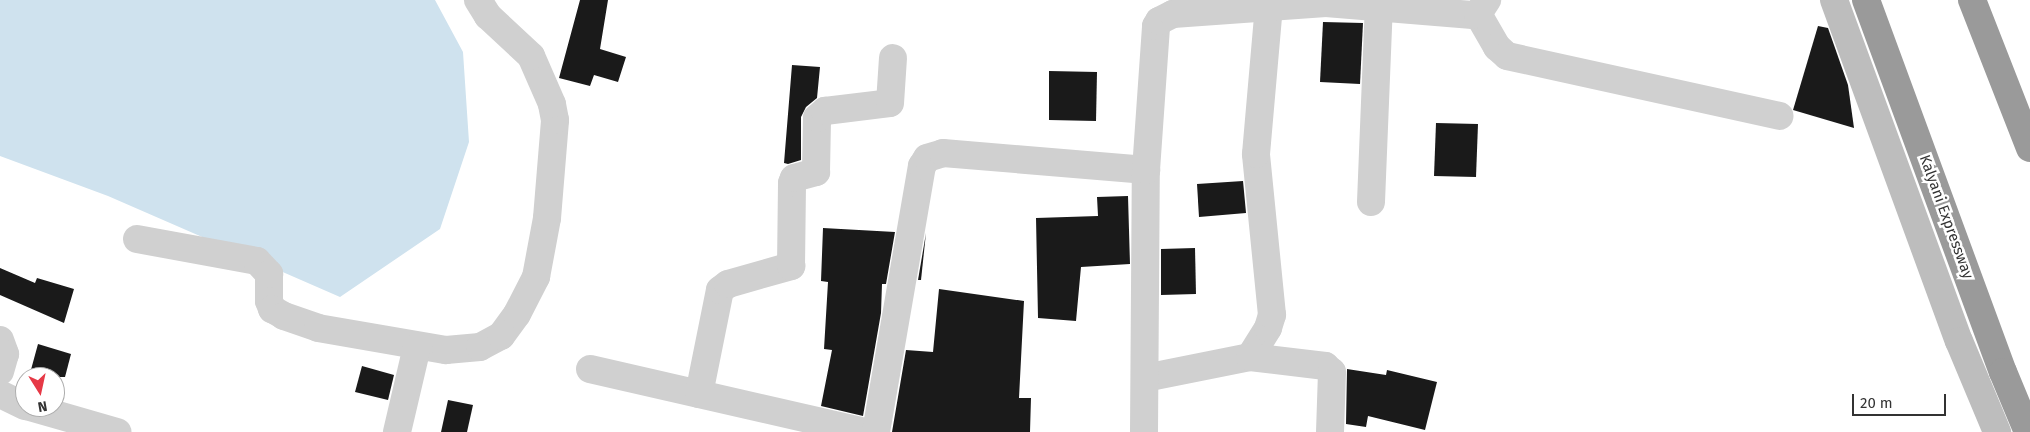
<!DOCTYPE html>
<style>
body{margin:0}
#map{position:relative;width:2030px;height:432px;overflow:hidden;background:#fff;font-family:"Fira Sans",sans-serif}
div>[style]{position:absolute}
.water>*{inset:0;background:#cfe2ee}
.building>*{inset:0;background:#1a1a1a}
.street>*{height:28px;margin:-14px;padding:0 14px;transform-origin:14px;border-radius:14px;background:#d0d0d0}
.secondary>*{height:28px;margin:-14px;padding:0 14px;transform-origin:14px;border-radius:14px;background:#bdbdbd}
.highway>*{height:28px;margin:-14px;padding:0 14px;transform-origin:14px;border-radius:14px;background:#9a9a9a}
span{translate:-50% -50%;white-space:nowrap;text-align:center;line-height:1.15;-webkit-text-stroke:5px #fff;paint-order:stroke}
.street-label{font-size:15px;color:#333}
.north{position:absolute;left:15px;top:367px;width:50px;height:50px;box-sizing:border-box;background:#fff;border:1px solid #adadad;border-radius:50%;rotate:170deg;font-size:14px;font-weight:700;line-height:20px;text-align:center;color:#333}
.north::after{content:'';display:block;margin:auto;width:18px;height:22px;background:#e63946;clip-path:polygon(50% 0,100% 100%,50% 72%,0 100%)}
.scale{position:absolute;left:1852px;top:394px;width:94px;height:22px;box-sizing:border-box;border:2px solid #333;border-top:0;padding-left:6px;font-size:15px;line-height:18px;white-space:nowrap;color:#333;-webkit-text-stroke:4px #fff;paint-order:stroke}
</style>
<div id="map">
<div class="water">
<i style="clip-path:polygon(0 0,435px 0,463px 52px,469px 142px,440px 229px,340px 297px,108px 196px,0 156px)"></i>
</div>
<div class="building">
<i style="clip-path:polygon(580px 0,608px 0,600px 49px,626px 57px,618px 82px,594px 75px,590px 86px,559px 78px)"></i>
<i style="clip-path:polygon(1323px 22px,1363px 23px,1360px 84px,1320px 82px)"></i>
<i style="clip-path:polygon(1818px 26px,1828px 28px,1848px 85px,1854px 128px,1793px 110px)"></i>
<i style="clip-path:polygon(792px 65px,820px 67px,817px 98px,806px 107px,801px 117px,801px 160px,788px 164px,784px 163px)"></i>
<i style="clip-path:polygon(1049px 71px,1097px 72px,1096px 121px,1049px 120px)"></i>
<i style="clip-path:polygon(1436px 123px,1478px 124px,1476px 177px,1434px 176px)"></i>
<i style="clip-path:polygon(1243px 181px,1246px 213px,1199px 217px,1197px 184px)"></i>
<i style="clip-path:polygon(1128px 196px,1130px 264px,1081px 267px,1076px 321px,1038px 318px,1036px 218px,1098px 216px,1097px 197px)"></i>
<i style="clip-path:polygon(823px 228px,895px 232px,886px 284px,882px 284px,881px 313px,863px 416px,821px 406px,832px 350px,824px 349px,828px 282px,821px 281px)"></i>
<i style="clip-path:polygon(926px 233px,921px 280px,918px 280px)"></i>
<i style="clip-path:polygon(1195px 248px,1196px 294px,1161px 295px,1161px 249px)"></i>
<i style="clip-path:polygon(0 268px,35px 283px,37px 278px,74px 289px,64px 323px,0 295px)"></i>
<i style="clip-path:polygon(939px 289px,1024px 301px,1019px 398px,1031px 398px,1030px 432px,892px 432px,906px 350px,933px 352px)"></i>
<i style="clip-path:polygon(38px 344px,71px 354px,65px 377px,29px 377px)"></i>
<i style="clip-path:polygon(362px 366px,394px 375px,388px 400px,355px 392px)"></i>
<i style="clip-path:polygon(1347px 369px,1386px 375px,1387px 370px,1437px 382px,1425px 430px,1368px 416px,1366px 427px,1346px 424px)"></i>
<i style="clip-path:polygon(448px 400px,473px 405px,467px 432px,441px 432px)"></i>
</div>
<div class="street">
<i style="left:1478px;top:14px;width:38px;rotate:60deg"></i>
<i style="left:1497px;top:47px;width:13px;rotate:42deg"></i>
<i style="left:1507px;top:56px;width:279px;rotate:12.4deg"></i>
<i style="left:1371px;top:202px;width:196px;rotate:-87.7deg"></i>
<i style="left:137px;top:239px;width:122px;rotate:10.4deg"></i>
<i style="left:257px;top:261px;width:18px;rotate:47deg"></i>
<i style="left:269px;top:274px;width:27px;rotate:90deg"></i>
<i style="left:269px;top:301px;width:9px;rotate:69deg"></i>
<i style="left:272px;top:309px;width:14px;rotate:30deg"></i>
<i style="left:284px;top:316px;width:36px;rotate:19deg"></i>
<i style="left:318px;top:328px;width:130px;rotate:9.8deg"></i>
<i style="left:446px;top:350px;width:34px;rotate:-5deg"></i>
<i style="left:480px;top:347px;width:24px;rotate:-28deg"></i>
<i style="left:501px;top:336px;width:27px;rotate:-54deg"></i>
<i style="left:517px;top:314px;width:42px;rotate:-62.8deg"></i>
<i style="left:536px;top:277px;width:60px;rotate:-79.4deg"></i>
<i style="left:547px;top:218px;width:98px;rotate:-85.3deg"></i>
<i style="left:555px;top:120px;width:16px;rotate:-101deg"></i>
<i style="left:552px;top:104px;width:52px;rotate:-113.6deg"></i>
<i style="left:531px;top:56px;width:59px;rotate:-137.1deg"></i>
<i style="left:488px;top:16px;width:19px;rotate:-122deg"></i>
<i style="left:0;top:340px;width:15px;rotate:70deg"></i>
<i style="left:5px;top:354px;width:18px;rotate:106deg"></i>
<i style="left:1250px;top:357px;width:34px;rotate:-58deg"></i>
<i style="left:1268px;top:328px;width:14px;rotate:-73deg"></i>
<i style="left:1272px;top:315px;width:162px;rotate:-95.7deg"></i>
<i style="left:1256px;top:154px;width:150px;rotate:-85deg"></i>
<i style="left:590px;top:369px;width:281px;rotate:12.9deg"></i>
<i style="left:1145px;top:378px;width:107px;rotate:-11.3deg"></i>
<i style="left:1250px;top:357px;width:76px;rotate:6.8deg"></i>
<i style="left:1325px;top:366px;width:9px;rotate:41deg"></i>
<i style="left:1332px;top:372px;width:60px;rotate:91.9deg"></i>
<i style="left:0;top:394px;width:28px;rotate:26deg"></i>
<i style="left:699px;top:394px;width:106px;rotate:-78.6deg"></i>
<i style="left:720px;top:290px;width:10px;rotate:-37deg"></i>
<i style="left:728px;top:284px;width:66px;rotate:-15.9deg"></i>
<i style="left:791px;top:266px;width:83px;rotate:-89.3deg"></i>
<i style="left:792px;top:183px;width:5px;rotate:-68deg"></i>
<i style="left:794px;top:178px;width:23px;rotate:-15deg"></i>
<i style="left:816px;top:172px;width:54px;rotate:-88.9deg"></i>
<i style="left:817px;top:118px;width:11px;rotate:-41deg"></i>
<i style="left:825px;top:111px;width:65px;rotate:-7deg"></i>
<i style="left:890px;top:103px;width:45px;rotate:-86.2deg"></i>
<i style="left:30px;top:407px;width:91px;rotate:16deg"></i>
<i style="left:397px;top:432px;width:87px;rotate:-76.8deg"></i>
<i style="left:876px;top:432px;width:270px;rotate:-80.2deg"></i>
<i style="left:922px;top:166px;width:9px;rotate:-58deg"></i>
<i style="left:927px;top:158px;width:17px;rotate:-17deg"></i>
<i style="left:943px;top:153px;width:204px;rotate:4.8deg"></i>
<i style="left:1144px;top:432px;width:262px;rotate:-89.6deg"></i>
<i style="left:1146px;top:170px;width:144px;rotate:-86deg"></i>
<i style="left:1156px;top:26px;width:6px;rotate:-59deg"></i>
<i style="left:1159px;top:21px;width:16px;rotate:-27deg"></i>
<i style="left:1173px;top:14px;width:153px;rotate:-4.1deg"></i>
<i style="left:1326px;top:3px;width:147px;rotate:4.7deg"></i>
<i style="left:1473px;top:15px;width:5px;rotate:-11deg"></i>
<i style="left:1478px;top:14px;width:17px;rotate:-57deg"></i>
</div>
<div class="secondary">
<i style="left:1834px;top:0;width:363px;rotate:69.9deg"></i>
<i style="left:1959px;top:341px;width:99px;rotate:67.3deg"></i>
</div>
<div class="highway">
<i style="left:1866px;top:0;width:396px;rotate:69.8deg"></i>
<i style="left:2003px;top:372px;width:65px;rotate:67.4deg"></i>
<i style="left:1972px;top:0;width:159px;rotate:68.6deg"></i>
</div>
<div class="street-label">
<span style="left:1946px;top:217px;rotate:70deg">Kalyani Expressway</span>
</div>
<div class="north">N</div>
<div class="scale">20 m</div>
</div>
